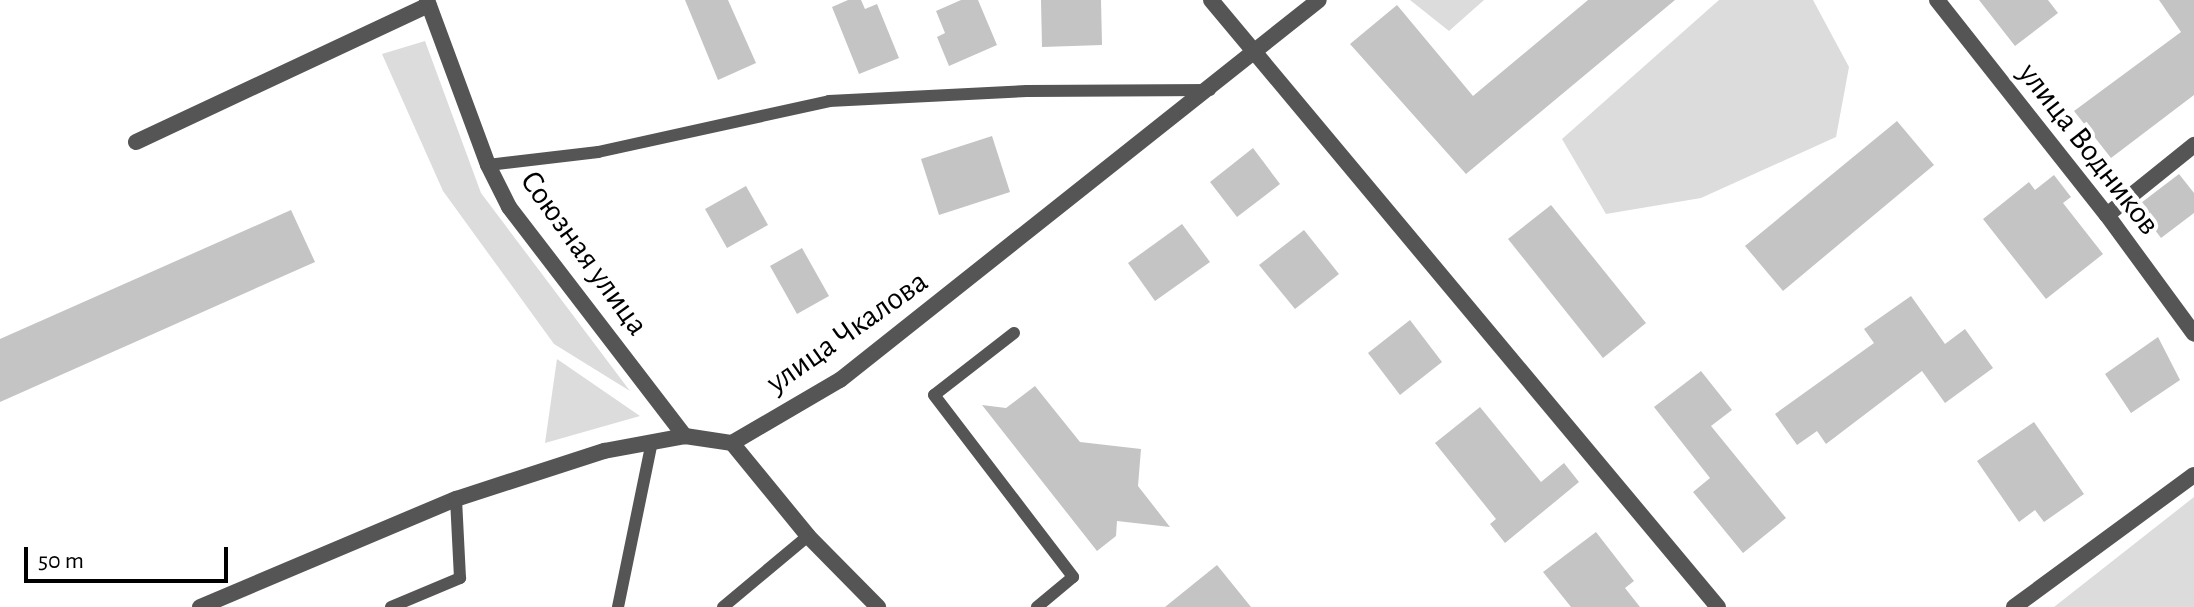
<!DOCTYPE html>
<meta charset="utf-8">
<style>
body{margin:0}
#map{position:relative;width:2194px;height:607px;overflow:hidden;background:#fff;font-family:"Alegreya Sans",sans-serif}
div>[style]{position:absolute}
.green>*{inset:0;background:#dcdcdc}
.building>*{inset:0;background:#c4c4c4}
.service>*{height:12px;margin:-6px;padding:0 6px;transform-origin:6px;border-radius:6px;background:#555}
.minor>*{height:16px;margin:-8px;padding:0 8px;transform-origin:8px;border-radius:8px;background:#555}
span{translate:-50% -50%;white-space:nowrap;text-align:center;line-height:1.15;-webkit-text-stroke:8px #fff;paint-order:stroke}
.street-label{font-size:32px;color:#000}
.scale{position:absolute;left:24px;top:547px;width:204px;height:36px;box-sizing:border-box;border:4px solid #000;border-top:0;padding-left:10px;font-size:24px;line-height:28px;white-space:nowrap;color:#000;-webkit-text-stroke:6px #fff;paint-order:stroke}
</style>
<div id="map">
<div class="green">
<i style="clip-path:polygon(1410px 0,1484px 0,1449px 31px)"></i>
<i style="clip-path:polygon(1719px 0,1813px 0,1849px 67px,1836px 137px,1701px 198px,1606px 214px,1562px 139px)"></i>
<i style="clip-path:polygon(425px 41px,481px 193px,630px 391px,554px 344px,443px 191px,382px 54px)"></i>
<i style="clip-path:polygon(557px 359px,640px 416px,545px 443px)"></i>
<i style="clip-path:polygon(2194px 497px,2194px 607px,2054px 607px)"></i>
</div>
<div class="building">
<i style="clip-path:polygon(685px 0,728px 0,756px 63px,718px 80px)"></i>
<i style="clip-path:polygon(848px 0,861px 0,865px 9px,877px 4px,899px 58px,859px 74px,832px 7px)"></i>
<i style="clip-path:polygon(961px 0,978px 0,997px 45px,949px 66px,937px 37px,945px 33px,936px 11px)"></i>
<i style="clip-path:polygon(1041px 0,1101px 0,1102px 45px,1042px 47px)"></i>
<i style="clip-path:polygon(1588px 0,1675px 0,1466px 174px,1350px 44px,1397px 5px,1473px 96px)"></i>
<i style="clip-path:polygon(1979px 0,2048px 0,2058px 13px,2015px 46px)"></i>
<i style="clip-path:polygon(2159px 0,2194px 0,2194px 95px,2111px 158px,2074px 111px,2181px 32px)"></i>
<i style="clip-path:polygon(1897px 121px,1934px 165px,1783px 291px,1745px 246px)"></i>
<i style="clip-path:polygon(992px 136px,1010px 192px,939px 215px,921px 159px)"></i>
<i style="clip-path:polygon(1253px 148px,1280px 184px,1237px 217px,1210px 182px)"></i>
<i style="clip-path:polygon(2179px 174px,2194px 193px,2194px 213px,2161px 238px,2137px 206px)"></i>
<i style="clip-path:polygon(2054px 175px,2071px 197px,2063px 203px,2103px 254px,2046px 299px,1983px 219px,2029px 182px,2035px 190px)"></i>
<i style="clip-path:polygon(746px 186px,768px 225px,727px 248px,705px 209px)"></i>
<i style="clip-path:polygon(1551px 205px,1646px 323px,1603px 358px,1508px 239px)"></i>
<i style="clip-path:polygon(291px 210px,315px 262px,0 402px,0 339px)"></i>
<i style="clip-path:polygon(1182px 224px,1210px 262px,1155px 301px,1128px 263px)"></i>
<i style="clip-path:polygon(1304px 230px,1339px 274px,1295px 309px,1259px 265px)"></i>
<i style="clip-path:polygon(802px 248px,829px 296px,797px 314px,770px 266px)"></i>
<i style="clip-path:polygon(1911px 296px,1945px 344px,1965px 329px,1993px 368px,1945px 403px,1922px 371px,1826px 444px,1817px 431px,1797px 445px,1775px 414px,1874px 343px,1864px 329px)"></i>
<i style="clip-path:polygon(1410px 320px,1442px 362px,1400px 395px,1368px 353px)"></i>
<i style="clip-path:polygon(2158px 337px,2180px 380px,2131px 413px,2105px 374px)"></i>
<i style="clip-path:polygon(1701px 371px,1732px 410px,1711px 426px,1786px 518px,1743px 553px,1693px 492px,1710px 478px,1654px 407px)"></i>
<i style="clip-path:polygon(1035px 386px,1080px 442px,1141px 449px,1138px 486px,1170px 527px,1117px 521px,1116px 536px,1097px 551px,982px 405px,1006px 408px)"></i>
<i style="clip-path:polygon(1480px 407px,1541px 482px,1564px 463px,1579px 482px,1505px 543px,1490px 524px,1496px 519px,1435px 443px)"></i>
<i style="clip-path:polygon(2034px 422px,2084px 494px,2044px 522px,2035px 510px,2019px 522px,1977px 461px)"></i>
<i style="clip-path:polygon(1596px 532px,1634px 581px,1625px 588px,1640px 607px,1571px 607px,1543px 572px)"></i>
<i style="clip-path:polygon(1217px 565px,1251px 607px,1165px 607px)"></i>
</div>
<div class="service">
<i style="left:488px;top:165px;width:111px;rotate:-6.7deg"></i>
<i style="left:598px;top:152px;width:237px;rotate:-12.4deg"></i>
<i style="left:829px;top:101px;width:198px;rotate:-2.9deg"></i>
<i style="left:1027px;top:91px;width:183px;rotate:-0.3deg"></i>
<i style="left:1014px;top:333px;width:101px;rotate:142.2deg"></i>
<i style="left:934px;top:395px;width:229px;rotate:52.6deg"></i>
<i style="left:1073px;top:577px;width:47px;rotate:140.2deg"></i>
<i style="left:391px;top:607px;width:75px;rotate:-22.8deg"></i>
<i style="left:460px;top:578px;width:79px;rotate:-92.9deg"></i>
<i style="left:618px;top:607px;width:168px;rotate:-78.4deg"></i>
<i style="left:723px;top:607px;width:111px;rotate:-39.9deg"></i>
</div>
<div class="minor">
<i style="left:427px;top:0;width:176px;rotate:69.7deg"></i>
<i style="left:488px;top:165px;width:47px;rotate:63.4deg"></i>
<i style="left:509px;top:207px;width:289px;rotate:52.5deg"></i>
<i style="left:1211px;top:0;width:791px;rotate:50.13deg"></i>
<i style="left:1937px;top:0;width:274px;rotate:51.7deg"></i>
<i style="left:2107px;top:215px;width:147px;rotate:53.8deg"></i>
<i style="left:136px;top:142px;width:323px;rotate:-25.1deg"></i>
<i style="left:2107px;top:215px;width:112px;rotate:-38.8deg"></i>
<i style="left:732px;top:443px;width:120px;rotate:50.7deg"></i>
<i style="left:808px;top:536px;width:100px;rotate:45.4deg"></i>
<i style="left:200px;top:607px;width:278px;rotate:-22.9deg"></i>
<i style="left:456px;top:499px;width:156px;rotate:-18deg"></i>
<i style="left:604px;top:451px;width:82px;rotate:-10.5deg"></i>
<i style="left:685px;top:436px;width:48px;rotate:8.5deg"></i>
<i style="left:732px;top:443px;width:125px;rotate:-30.3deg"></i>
<i style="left:840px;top:380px;width:611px;rotate:-38.43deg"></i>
<i style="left:2014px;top:607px;width:223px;rotate:-36.3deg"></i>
</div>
<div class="street-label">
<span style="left:2089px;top:149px;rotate:52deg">улица Водников</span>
<span style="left:584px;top:253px;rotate:54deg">Союзная улица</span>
<span style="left:847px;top:332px;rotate:-35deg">улица Чкалова</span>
</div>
<div class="scale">50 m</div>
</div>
